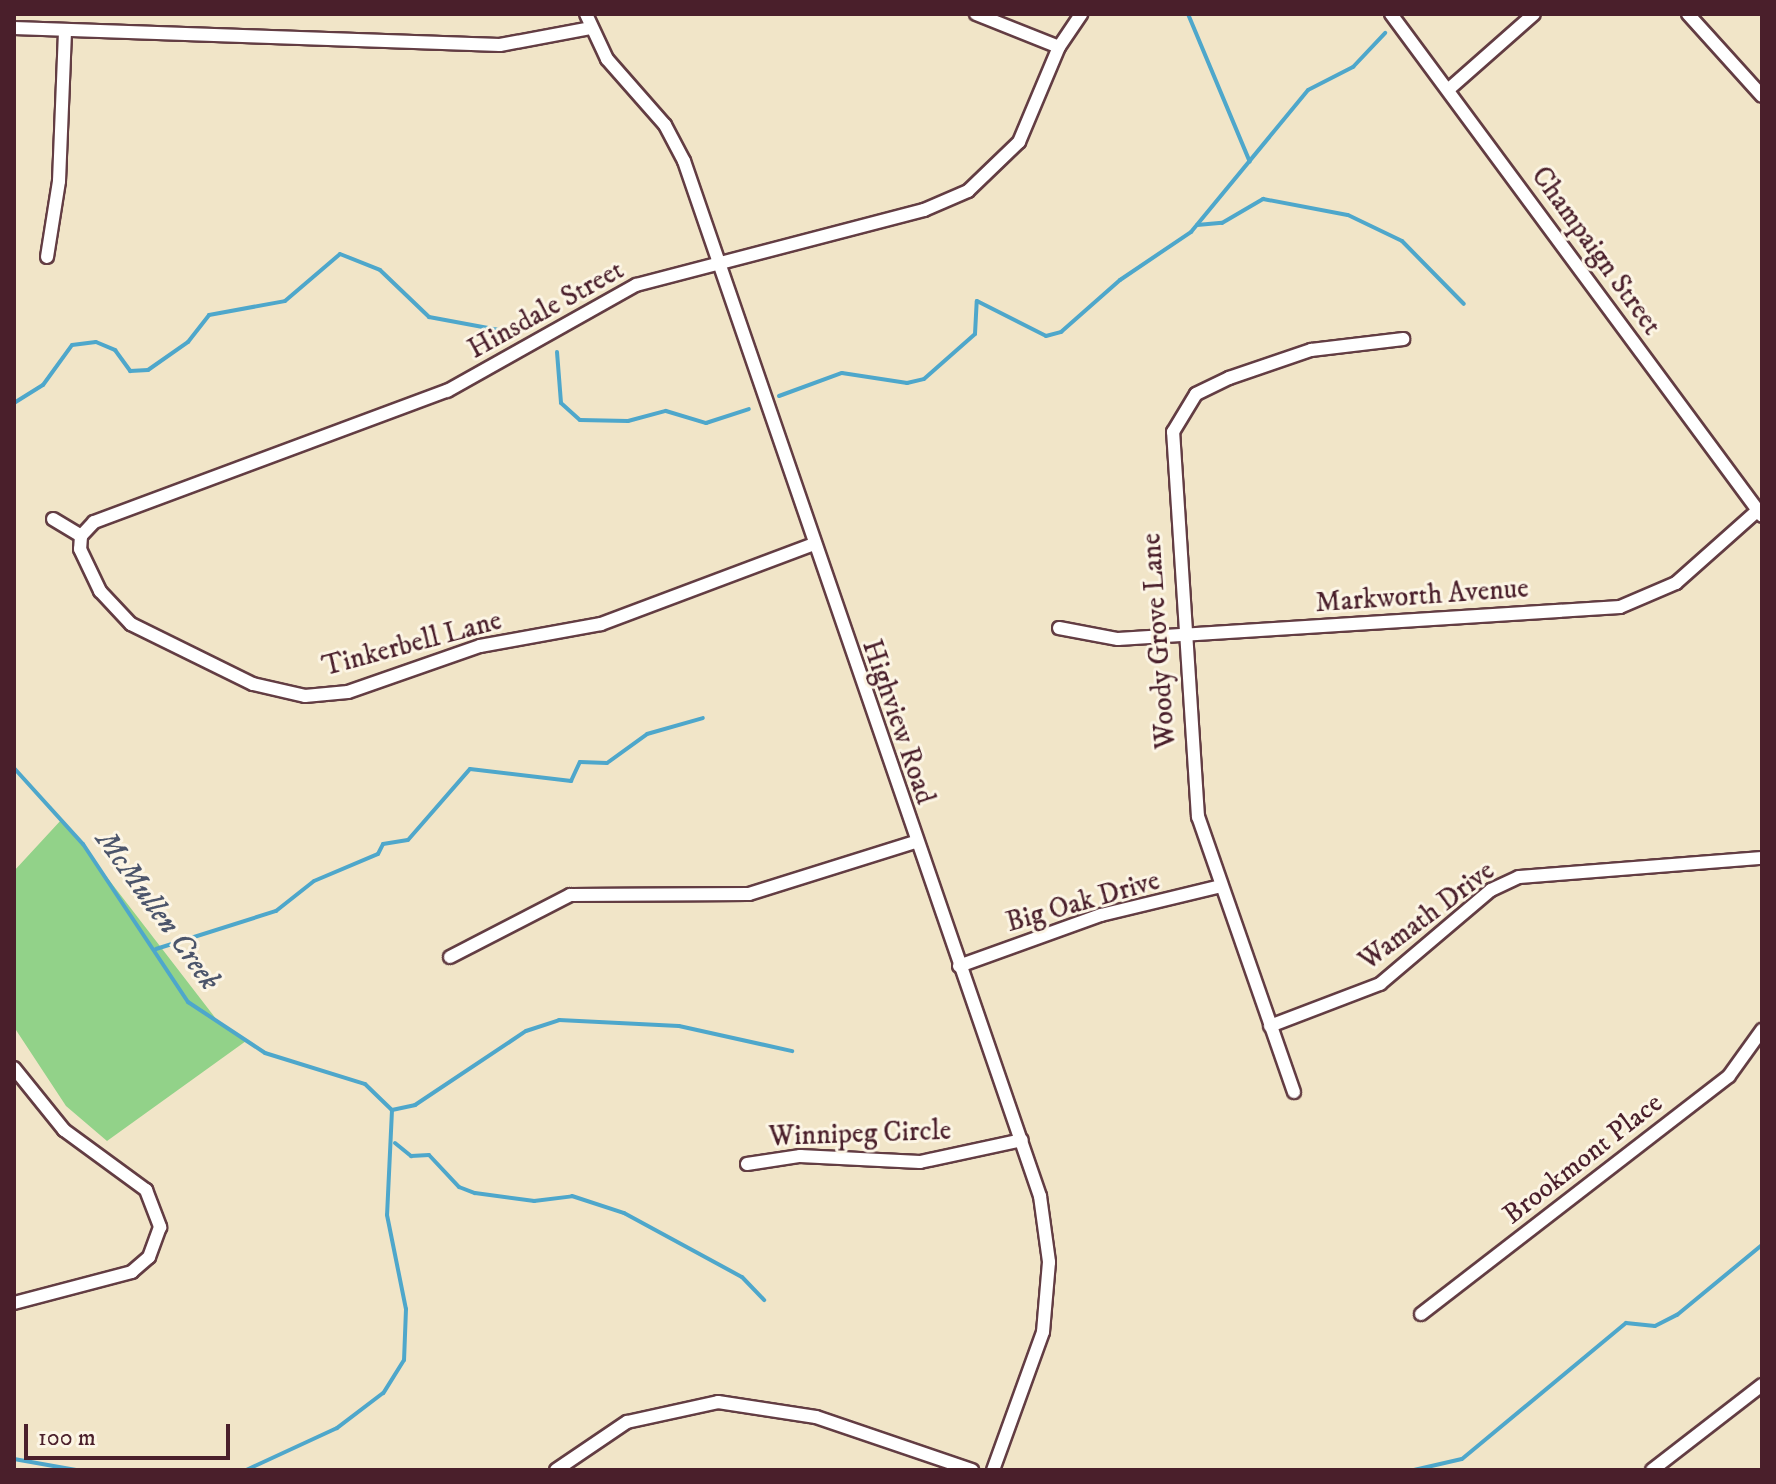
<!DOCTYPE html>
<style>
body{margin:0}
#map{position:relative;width:1776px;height:1484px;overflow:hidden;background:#f1e5c8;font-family:"IM FELL DW Pica",serif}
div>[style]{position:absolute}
.green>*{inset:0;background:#92d289}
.stream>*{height:4px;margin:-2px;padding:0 2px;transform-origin:2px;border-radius:2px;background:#4ea7cb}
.roads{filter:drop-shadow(2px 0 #633d43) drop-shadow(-2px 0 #633d43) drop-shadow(0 2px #633d43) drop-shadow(0 -2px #633d43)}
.street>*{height:12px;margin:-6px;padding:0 6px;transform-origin:6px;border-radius:6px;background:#fff}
span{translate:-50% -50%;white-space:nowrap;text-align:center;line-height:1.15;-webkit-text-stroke:6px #fcf5e5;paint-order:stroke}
.street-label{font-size:28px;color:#4a1f2b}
.water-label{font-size:30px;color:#4c556b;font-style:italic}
.frame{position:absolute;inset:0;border:16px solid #4a1f2b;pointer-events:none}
.scale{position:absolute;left:24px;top:1424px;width:206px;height:36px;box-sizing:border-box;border:4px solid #4a1f2b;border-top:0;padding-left:10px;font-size:24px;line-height:28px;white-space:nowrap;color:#4a1f2b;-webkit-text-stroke:6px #fcf5e5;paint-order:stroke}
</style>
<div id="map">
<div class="green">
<i style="clip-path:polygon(62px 819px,220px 1024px,246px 1041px,107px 1141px,66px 1106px,14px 1027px,14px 871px)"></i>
</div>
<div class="stream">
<i style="left:1188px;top:14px;width:160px;rotate:67.3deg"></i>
<i style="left:1197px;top:225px;width:25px;rotate:-5deg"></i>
<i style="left:1222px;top:223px;width:48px;rotate:-30.3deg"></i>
<i style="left:1263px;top:199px;width:86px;rotate:10.7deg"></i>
<i style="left:1348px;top:215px;width:60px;rotate:25.7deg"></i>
<i style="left:1402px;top:241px;width:88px;rotate:45.5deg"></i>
<i style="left:557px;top:352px;width:51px;rotate:85.5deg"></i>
<i style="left:561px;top:403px;width:25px;rotate:42deg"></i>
<i style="left:580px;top:420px;width:48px;rotate:1.2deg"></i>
<i style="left:628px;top:421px;width:39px;rotate:-15deg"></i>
<i style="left:666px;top:411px;width:42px;rotate:16.7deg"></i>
<i style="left:706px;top:423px;width:45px;rotate:-18deg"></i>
<i style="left:779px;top:396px;width:67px;rotate:-20.1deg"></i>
<i style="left:842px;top:373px;width:66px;rotate:8.7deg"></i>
<i style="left:907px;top:383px;width:17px;rotate:-13deg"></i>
<i style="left:924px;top:379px;width:68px;rotate:-41.4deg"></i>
<i style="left:975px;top:334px;width:33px;rotate:-87deg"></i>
<i style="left:977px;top:301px;width:77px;rotate:26.9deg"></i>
<i style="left:1046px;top:336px;width:16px;rotate:-15deg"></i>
<i style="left:1061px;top:332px;width:79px;rotate:-41.4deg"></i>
<i style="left:1120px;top:280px;width:86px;rotate:-34.1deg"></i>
<i style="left:1191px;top:232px;width:184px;rotate:-50.5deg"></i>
<i style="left:1308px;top:90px;width:51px;rotate:-27.1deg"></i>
<i style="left:1353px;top:67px;width:47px;rotate:-46.7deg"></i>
<i style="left:14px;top:403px;width:34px;rotate:-32deg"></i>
<i style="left:43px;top:385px;width:49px;rotate:-54.1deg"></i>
<i style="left:72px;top:345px;width:24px;rotate:-7deg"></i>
<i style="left:96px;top:342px;width:21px;rotate:23deg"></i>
<i style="left:115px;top:350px;width:26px;rotate:54deg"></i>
<i style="left:130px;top:371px;width:18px;rotate:-3deg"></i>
<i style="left:148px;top:370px;width:49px;rotate:-35deg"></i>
<i style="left:188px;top:342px;width:34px;rotate:-52deg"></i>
<i style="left:209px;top:315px;width:77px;rotate:-10.4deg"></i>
<i style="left:285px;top:301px;width:72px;rotate:-40.5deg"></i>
<i style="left:340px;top:254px;width:43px;rotate:21.8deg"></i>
<i style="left:380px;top:270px;width:68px;rotate:43.8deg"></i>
<i style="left:429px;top:317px;width:82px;rotate:10.5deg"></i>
<i style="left:14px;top:768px;width:103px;rotate:47.8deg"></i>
<i style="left:83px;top:844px;width:190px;rotate:56.4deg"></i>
<i style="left:188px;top:1002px;width:92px;rotate:33.5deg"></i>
<i style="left:265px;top:1053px;width:105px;rotate:17.2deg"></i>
<i style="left:365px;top:1084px;width:37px;rotate:44deg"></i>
<i style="left:392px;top:1110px;width:105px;rotate:92.7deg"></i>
<i style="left:387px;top:1215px;width:96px;rotate:78.6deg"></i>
<i style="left:406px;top:1309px;width:51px;rotate:92.2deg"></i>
<i style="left:404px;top:1360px;width:39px;rotate:122deg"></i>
<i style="left:383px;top:1393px;width:58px;rotate:142.7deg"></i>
<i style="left:337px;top:1428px;width:100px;rotate:155.2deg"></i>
<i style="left:156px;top:949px;width:126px;rotate:-17.6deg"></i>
<i style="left:276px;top:911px;width:48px;rotate:-38.3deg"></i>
<i style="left:314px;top:881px;width:69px;rotate:-22.9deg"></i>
<i style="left:378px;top:854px;width:11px;rotate:-63deg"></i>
<i style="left:383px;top:844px;width:25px;rotate:-9deg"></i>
<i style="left:408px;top:840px;width:94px;rotate:-48.9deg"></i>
<i style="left:470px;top:769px;width:102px;rotate:6.8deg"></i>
<i style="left:571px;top:781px;width:21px;rotate:-65deg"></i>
<i style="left:580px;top:762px;width:27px;rotate:2deg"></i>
<i style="left:607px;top:763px;width:49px;rotate:-35.9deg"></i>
<i style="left:647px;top:734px;width:58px;rotate:-15.9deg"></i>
<i style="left:392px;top:1110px;width:24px;rotate:-12deg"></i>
<i style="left:415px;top:1105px;width:133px;rotate:-33.7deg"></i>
<i style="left:526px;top:1031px;width:35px;rotate:-18deg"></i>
<i style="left:559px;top:1020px;width:120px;rotate:2.9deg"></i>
<i style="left:679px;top:1026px;width:116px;rotate:12.5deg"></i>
<i style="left:395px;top:1143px;width:21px;rotate:39deg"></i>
<i style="left:411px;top:1156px;width:18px;rotate:-3deg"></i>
<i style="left:429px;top:1155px;width:44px;rotate:46.8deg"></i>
<i style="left:459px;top:1187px;width:17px;rotate:21deg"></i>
<i style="left:475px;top:1193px;width:60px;rotate:7.7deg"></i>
<i style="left:534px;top:1201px;width:38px;rotate:-7deg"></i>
<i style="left:572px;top:1196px;width:55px;rotate:18.1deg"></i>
<i style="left:624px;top:1213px;width:134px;rotate:28.5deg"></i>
<i style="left:742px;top:1277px;width:32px;rotate:46deg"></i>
<i style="left:14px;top:1459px;width:63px;rotate:10.1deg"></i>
<i style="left:1414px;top:1470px;width:49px;rotate:-12.9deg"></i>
<i style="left:1462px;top:1459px;width:213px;rotate:-39.7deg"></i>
<i style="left:1626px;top:1323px;width:29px;rotate:6deg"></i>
<i style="left:1655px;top:1326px;width:25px;rotate:-27deg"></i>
<i style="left:1677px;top:1315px;width:110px;rotate:-39.5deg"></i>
</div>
<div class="roads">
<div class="street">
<i style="left:586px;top:14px;width:50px;rotate:65deg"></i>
<i style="left:607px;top:59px;width:88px;rotate:48.7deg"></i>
<i style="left:665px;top:125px;width:41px;rotate:62.2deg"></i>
<i style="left:684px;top:161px;width:1095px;rotate:71.02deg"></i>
<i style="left:1040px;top:1196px;width:67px;rotate:82.2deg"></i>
<i style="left:1049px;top:1262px;width:70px;rotate:94.9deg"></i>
<i style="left:1043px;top:1332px;width:147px;rotate:109.9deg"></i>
<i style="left:976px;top:14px;width:89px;rotate:21.7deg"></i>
<i style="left:1391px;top:14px;width:624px;rotate:53.53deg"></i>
<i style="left:1688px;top:14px;width:110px;rotate:47.9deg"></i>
<i style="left:14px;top:28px;width:486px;rotate:2deg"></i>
<i style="left:500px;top:45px;width:93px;rotate:-10.6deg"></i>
<i style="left:1449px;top:89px;width:113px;rotate:-41.4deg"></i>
<i style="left:47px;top:257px;width:77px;rotate:-81deg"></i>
<i style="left:59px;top:181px;width:151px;rotate:-87.7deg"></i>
<i style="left:53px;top:519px;width:33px;rotate:31deg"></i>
<i style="left:81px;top:536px;width:19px;rotate:-47deg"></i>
<i style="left:94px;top:522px;width:377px;rotate:-20.4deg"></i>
<i style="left:447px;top:391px;width:217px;rotate:-29.3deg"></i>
<i style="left:636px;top:285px;width:298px;rotate:-14.6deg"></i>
<i style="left:924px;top:210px;width:48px;rotate:-23.4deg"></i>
<i style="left:968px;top:191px;width:71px;rotate:-43.9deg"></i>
<i style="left:1019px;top:142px;width:103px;rotate:-67.2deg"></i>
<i style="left:1059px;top:47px;width:40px;rotate:-56deg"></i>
<i style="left:81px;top:536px;width:13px;rotate:94deg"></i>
<i style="left:80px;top:549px;width:47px;rotate:64.5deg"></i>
<i style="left:100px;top:591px;width:45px;rotate:46.8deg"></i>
<i style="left:131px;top:624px;width:136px;rotate:26.2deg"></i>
<i style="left:253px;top:684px;width:53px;rotate:13deg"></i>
<i style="left:305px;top:696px;width:43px;rotate:-5.3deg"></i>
<i style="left:348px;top:692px;width:140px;rotate:-19.2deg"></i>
<i style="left:480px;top:646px;width:123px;rotate:-10.3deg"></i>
<i style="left:601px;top:624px;width:224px;rotate:-20.6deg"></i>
<i style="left:1059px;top:628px;width:60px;rotate:10.6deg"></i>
<i style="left:1118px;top:639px;width:503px;rotate:-3.65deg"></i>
<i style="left:1620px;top:607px;width:61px;rotate:-23.2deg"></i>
<i style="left:1676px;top:583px;width:108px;rotate:-41.6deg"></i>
<i style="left:450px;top:957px;width:135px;rotate:-27.3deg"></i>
<i style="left:570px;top:895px;width:179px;rotate:-0.3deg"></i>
<i style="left:749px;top:894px;width:174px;rotate:-17.4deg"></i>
<i style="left:959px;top:966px;width:151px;rotate:-19.8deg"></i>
<i style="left:1101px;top:915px;width:123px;rotate:-13.6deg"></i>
<i style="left:1270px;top:1026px;width:118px;rotate:-20.9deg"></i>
<i style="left:1380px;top:984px;width:145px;rotate:-40.3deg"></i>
<i style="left:1491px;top:890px;width:31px;rotate:-25deg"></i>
<i style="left:1519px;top:877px;width:244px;rotate:-4.5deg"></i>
<i style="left:14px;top:1068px;width:80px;rotate:51.1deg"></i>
<i style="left:64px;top:1130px;width:102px;rotate:36.2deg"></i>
<i style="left:146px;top:1190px;width:40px;rotate:69deg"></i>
<i style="left:160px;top:1227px;width:32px;rotate:110deg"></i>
<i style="left:149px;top:1257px;width:23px;rotate:139deg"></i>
<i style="left:132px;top:1272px;width:122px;rotate:165.3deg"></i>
<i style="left:1294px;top:1092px;width:291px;rotate:-109.2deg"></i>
<i style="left:1198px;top:817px;width:386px;rotate:-93.7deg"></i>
<i style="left:1173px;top:432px;width:44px;rotate:-58.8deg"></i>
<i style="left:1196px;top:394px;width:37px;rotate:-26deg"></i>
<i style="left:1229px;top:378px;width:87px;rotate:-18.9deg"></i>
<i style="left:1311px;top:350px;width:93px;rotate:-6.8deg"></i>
<i style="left:747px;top:1164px;width:54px;rotate:-8.6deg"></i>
<i style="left:800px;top:1156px;width:120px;rotate:2.9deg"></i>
<i style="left:920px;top:1162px;width:104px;rotate:-12.2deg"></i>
<i style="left:1421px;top:1314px;width:389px;rotate:-37.7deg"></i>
<i style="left:1729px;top:1076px;width:57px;rotate:-54.3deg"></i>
<i style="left:556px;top:1470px;width:86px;rotate:-34.1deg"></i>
<i style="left:627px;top:1422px;width:93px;rotate:-12.4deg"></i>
<i style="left:718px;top:1402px;width:99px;rotate:8.7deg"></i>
<i style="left:816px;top:1417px;width:165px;rotate:18.8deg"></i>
<i style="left:1652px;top:1470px;width:139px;rotate:-37.7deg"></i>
</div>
</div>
<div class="street-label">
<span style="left:1596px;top:251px;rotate:54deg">Champaign Street</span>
<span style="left:546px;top:310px;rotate:-29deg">Hinsdale Street</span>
<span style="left:1422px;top:596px;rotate:-4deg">Markworth Avenue</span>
<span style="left:1159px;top:641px;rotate:-94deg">Woody Grove Lane</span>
<span style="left:412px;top:644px;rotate:-15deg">Tinkerbell Lane</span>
<span style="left:898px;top:722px;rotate:71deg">Highview Road</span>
<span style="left:1083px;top:902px;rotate:-16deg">Big Oak Drive</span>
<span style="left:1427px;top:916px;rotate:-37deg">Wamath Drive</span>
<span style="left:860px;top:1134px;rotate:-2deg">Winnipeg Circle</span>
<span style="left:1583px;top:1159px;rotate:-38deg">Brookmont Place</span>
</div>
<div class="water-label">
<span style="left:157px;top:911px;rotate:54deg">McMullen Creek</span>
</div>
<div class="frame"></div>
<div class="scale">100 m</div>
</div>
